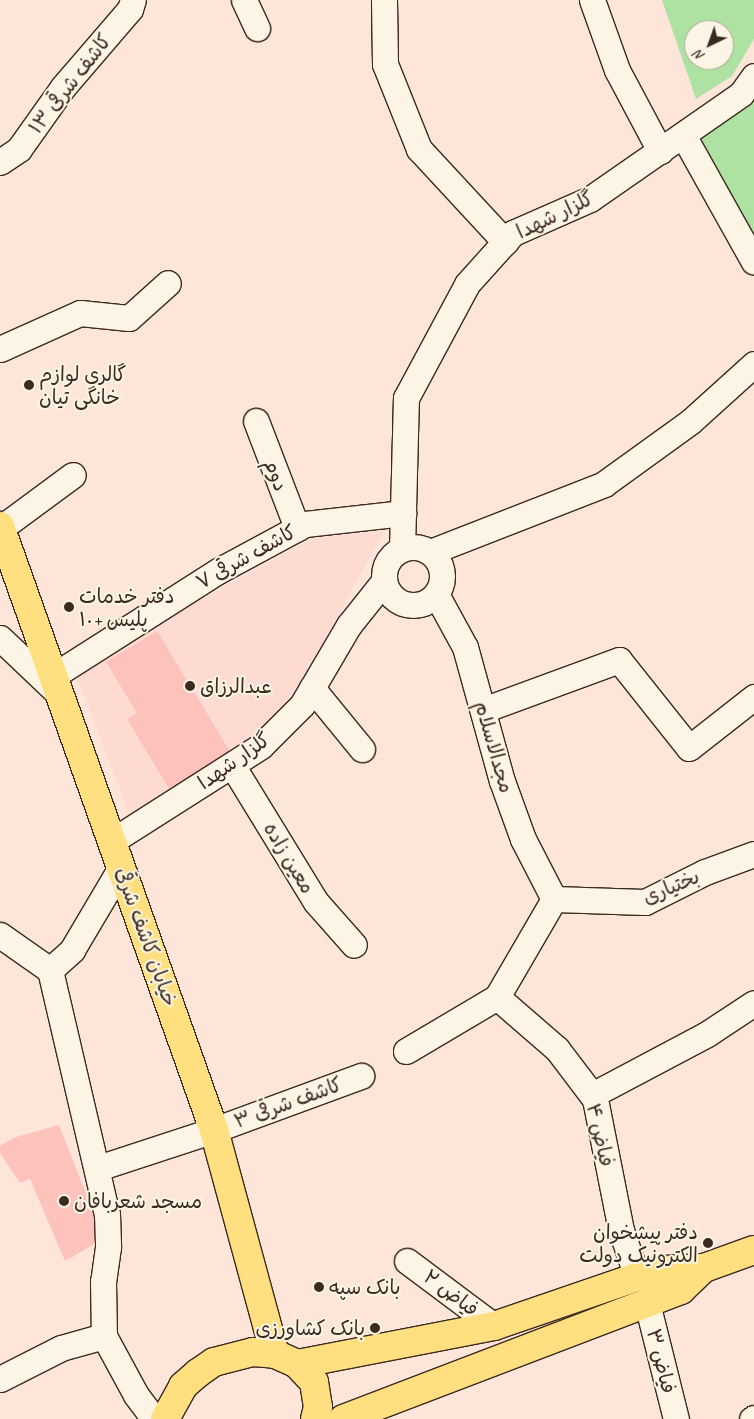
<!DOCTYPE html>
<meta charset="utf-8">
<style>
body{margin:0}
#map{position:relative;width:754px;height:1419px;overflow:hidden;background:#fde6d9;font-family:Caveat,"Playpen Sans Arabic",sans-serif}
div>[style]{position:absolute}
.built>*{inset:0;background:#fddbd0}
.green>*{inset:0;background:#ade2a3}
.building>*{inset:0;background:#fec2bc}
.roads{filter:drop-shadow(1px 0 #3b2a1e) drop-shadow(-1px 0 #3b2a1e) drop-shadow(0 1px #3b2a1e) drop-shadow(0 -1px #3b2a1e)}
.minor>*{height:25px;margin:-12.5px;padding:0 12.5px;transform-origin:12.5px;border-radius:12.5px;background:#fcf5e5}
.minor>.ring{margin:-12.5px;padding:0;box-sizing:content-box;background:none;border:25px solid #fcf5e5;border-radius:50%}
.major>*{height:28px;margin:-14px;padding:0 14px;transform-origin:14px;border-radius:14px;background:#ffdf80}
.dots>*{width:14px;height:14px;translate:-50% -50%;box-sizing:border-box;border:2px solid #fcf5e5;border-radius:50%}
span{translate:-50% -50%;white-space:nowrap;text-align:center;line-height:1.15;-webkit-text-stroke:4px #fcf5e5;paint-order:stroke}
.street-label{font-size:20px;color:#3b2a1e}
.poi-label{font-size:20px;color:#3b2a1e}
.left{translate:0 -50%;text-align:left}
.right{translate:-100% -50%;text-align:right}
.north{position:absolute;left:684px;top:20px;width:50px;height:50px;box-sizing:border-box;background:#fcf5e5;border:1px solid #afa495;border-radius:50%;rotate:222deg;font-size:14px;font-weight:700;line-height:20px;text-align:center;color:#3b2a1e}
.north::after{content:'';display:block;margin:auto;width:18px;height:22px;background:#3b2a1e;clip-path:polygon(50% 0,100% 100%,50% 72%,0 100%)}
</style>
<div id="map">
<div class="built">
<i style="clip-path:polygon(384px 531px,293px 700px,237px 751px,130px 816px,75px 672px,167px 618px,313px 538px)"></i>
</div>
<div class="green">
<i style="clip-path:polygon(evenodd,662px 0,754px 0,754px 39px,732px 76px,696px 99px,662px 0,694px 30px,724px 30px,724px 60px,694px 60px,694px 30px)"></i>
<i style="clip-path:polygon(754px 88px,754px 251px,692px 151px,702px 130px)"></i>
</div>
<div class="building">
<i style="clip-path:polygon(157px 631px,231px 753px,170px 790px,127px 719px,137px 713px,106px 662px)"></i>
<i style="clip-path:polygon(59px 1125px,96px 1219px,98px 1242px,65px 1261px,30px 1179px,20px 1183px,0 1153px,0 1146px,16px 1137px)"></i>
</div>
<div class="roads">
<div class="minor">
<i style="left:244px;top:0;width:31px;rotate:65deg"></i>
<i style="left:384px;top:0;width:64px;rotate:89.1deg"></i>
<i style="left:385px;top:64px;width:92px;rotate:68.2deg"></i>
<i style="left:419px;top:149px;width:127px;rotate:47.2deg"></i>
<i style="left:592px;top:0;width:74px;rotate:70.3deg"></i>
<i style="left:617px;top:70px;width:92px;rotate:62deg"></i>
<i style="left:683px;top:135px;width:145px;rotate:60.8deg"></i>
<i style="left:0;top:162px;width:23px;rotate:-34deg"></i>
<i style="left:19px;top:149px;width:76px;rotate:-54.6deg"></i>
<i style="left:63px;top:87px;width:103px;rotate:-49.3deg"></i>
<i style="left:130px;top:9px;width:9px;rotate:-72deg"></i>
<i style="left:0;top:349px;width:88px;rotate:-24.2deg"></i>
<i style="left:80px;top:313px;width:49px;rotate:5.8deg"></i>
<i style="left:129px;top:318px;width:52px;rotate:-41.9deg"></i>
<i style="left:256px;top:421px;width:115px;rotate:69deg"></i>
<i style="left:1px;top:528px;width:89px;rotate:-36.4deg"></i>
<i class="ring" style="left:384px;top:547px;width:33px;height:33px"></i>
<i style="left:402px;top:549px;width:151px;rotate:-88.5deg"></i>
<i style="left:406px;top:398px;width:129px;rotate:-61.8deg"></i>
<i style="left:467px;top:284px;width:69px;rotate:-48deg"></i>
<i style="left:513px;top:233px;width:84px;rotate:-23.8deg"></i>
<i style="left:590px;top:199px;width:184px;rotate:-34.8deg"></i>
<i style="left:741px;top:94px;width:22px;rotate:-54deg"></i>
<i style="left:430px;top:552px;width:187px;rotate:-21.3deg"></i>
<i style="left:604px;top:484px;width:107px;rotate:-35.9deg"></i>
<i style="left:691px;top:421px;width:85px;rotate:-42.1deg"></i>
<i style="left:436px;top:594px;width:60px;rotate:61.3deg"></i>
<i style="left:465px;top:647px;width:139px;rotate:74.6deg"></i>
<i style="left:502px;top:781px;width:62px;rotate:70.1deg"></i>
<i style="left:523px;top:839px;width:68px;rotate:62.7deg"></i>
<i style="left:0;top:638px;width:83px;rotate:43.5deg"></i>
<i style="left:53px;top:676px;width:196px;rotate:-32.5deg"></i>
<i style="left:218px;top:571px;width:99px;rotate:-28.4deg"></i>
<i style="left:305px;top:524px;width:99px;rotate:-6.4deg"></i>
<i style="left:312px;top:688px;width:79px;rotate:50.7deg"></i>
<i style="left:483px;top:710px;width:145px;rotate:-20.2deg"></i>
<i style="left:619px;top:660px;width:112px;rotate:51.5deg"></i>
<i style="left:689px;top:748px;width:83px;rotate:-38.1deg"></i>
<i style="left:232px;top:765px;width:161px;rotate:58.5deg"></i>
<i style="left:316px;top:902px;width:57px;rotate:48.5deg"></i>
<i style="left:112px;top:841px;width:177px;rotate:-32.5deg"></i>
<i style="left:261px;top:746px;width:58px;rotate:-45deg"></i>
<i style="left:302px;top:705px;width:93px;rotate:-59.6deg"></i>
<i style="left:349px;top:625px;width:56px;rotate:-51.5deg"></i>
<i style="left:554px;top:899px;width:91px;rotate:1.9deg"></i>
<i style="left:645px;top:902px;width:67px;rotate:-26.6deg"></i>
<i style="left:705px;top:872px;width:52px;rotate:-20.2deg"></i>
<i style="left:0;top:935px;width:61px;rotate:35deg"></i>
<i style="left:50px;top:970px;width:251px;rotate:76.9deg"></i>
<i style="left:107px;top:1214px;width:33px;rotate:88deg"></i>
<i style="left:108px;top:1247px;width:34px;rotate:98deg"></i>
<i style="left:103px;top:1281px;width:55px;rotate:89deg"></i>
<i style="left:104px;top:1336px;width:67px;rotate:61.5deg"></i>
<i style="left:136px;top:1395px;width:30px;rotate:53deg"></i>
<i style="left:50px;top:970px;width:30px;rotate:-42deg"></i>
<i style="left:72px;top:950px;width:96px;rotate:-59.4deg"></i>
<i style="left:497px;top:997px;width:79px;rotate:40.9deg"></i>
<i style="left:557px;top:1049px;width:63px;rotate:52.8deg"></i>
<i style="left:595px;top:1099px;width:134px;rotate:78.8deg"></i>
<i style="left:621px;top:1230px;width:50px;rotate:71.2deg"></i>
<i style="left:406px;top:1051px;width:106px;rotate:-30.7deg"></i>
<i style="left:497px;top:997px;width:113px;rotate:-59.8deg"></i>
<i style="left:592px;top:1095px;width:130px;rotate:-27.9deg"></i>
<i style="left:707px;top:1034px;width:56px;rotate:-33.4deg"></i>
<i style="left:98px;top:1168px;width:122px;rotate:-18.1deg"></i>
<i style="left:214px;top:1130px;width:157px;rotate:-20.2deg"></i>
<i style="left:407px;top:1261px;width:109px;rotate:36.8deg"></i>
<i style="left:647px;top:1303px;width:120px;rotate:76deg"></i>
<i style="left:0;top:1379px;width:68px;rotate:-26.9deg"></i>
<i style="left:61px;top:1348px;width:45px;rotate:-15.6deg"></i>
<i style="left:752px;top:1419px;width:2px;rotate:-27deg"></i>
</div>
<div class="major">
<i style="left:0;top:526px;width:641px;rotate:70.49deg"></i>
<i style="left:214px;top:1130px;width:232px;rotate:74.8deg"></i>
<i style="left:297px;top:1364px;width:201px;rotate:-10.9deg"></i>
<i style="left:494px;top:1326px;width:151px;rotate:-18.9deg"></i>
<i style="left:637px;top:1277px;width:30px;rotate:-14deg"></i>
<i style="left:666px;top:1270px;width:38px;rotate:-3deg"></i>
<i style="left:704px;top:1268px;width:53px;rotate:-19.8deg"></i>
<i style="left:165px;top:1419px;width:38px;rotate:-61deg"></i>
<i style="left:183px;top:1386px;width:20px;rotate:-41deg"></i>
<i style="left:198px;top:1373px;width:19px;rotate:-35deg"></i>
<i style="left:214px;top:1362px;width:40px;rotate:-14.4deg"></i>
<i style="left:253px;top:1352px;width:22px;rotate:5deg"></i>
<i style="left:275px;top:1354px;width:24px;rotate:24deg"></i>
<i style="left:297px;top:1364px;width:25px;rotate:47deg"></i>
<i style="left:314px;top:1382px;width:25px;rotate:81deg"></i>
<i style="left:318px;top:1407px;width:12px;rotate:104deg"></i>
<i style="left:343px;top:1419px;width:362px;rotate:-20.9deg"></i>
<i style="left:681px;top:1290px;width:32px;rotate:-44deg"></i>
</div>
</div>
<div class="dots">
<i style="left:29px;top:385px;background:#3b2a1e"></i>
<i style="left:69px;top:607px;background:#3b2a1e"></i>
<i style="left:190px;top:686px;background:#3b2a1e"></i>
<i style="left:64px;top:1201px;background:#3b2a1e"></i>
<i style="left:708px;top:1243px;background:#3b2a1e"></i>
<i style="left:319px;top:1287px;background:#3b2a1e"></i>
<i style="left:375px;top:1328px;background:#3b2a1e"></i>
</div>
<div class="street-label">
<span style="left:70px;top:84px;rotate:-52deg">کاشف شرقی ۱۳</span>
<span style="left:555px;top:215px;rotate:-26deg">گلزار شهدا</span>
<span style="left:276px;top:475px;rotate:69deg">دوم</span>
<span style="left:246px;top:557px;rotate:-29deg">کاشف شرقی ۷</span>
<span style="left:494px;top:747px;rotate:74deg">مجدالاسلام</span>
<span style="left:234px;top:761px;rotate:-35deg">گلزار شهدا</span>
<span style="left:289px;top:858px;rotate:59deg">معین زاده</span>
<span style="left:671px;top:887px;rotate:-23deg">بختیاری</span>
<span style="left:146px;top:937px;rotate:70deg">خیابان کاشف شرقی</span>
<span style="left:288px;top:1103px;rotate:-20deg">کاشف شرقی ۳</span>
<span style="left:600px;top:1135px;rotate:77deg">فیاض ۴</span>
<span style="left:451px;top:1293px;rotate:37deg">فیاض ۲</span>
<span style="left:661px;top:1361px;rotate:76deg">فیاض ۳</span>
</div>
<div class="poi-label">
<span class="left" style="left:39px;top:386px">گالری لوازم<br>خانگی تیان</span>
<span class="left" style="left:79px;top:608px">دفتر خدمات<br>پلیس +۱۰</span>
<span class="left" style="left:200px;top:686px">عبدالرزاق</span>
<span class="left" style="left:74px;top:1201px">مسجد شعربافان</span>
<span class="right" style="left:698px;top:1244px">دفتر پیشخوان<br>الکترونیک دولت</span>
<span class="left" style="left:329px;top:1287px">بانک سپه</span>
<span class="right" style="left:365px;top:1328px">بانک کشاورزی</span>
</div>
<div class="north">N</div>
</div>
